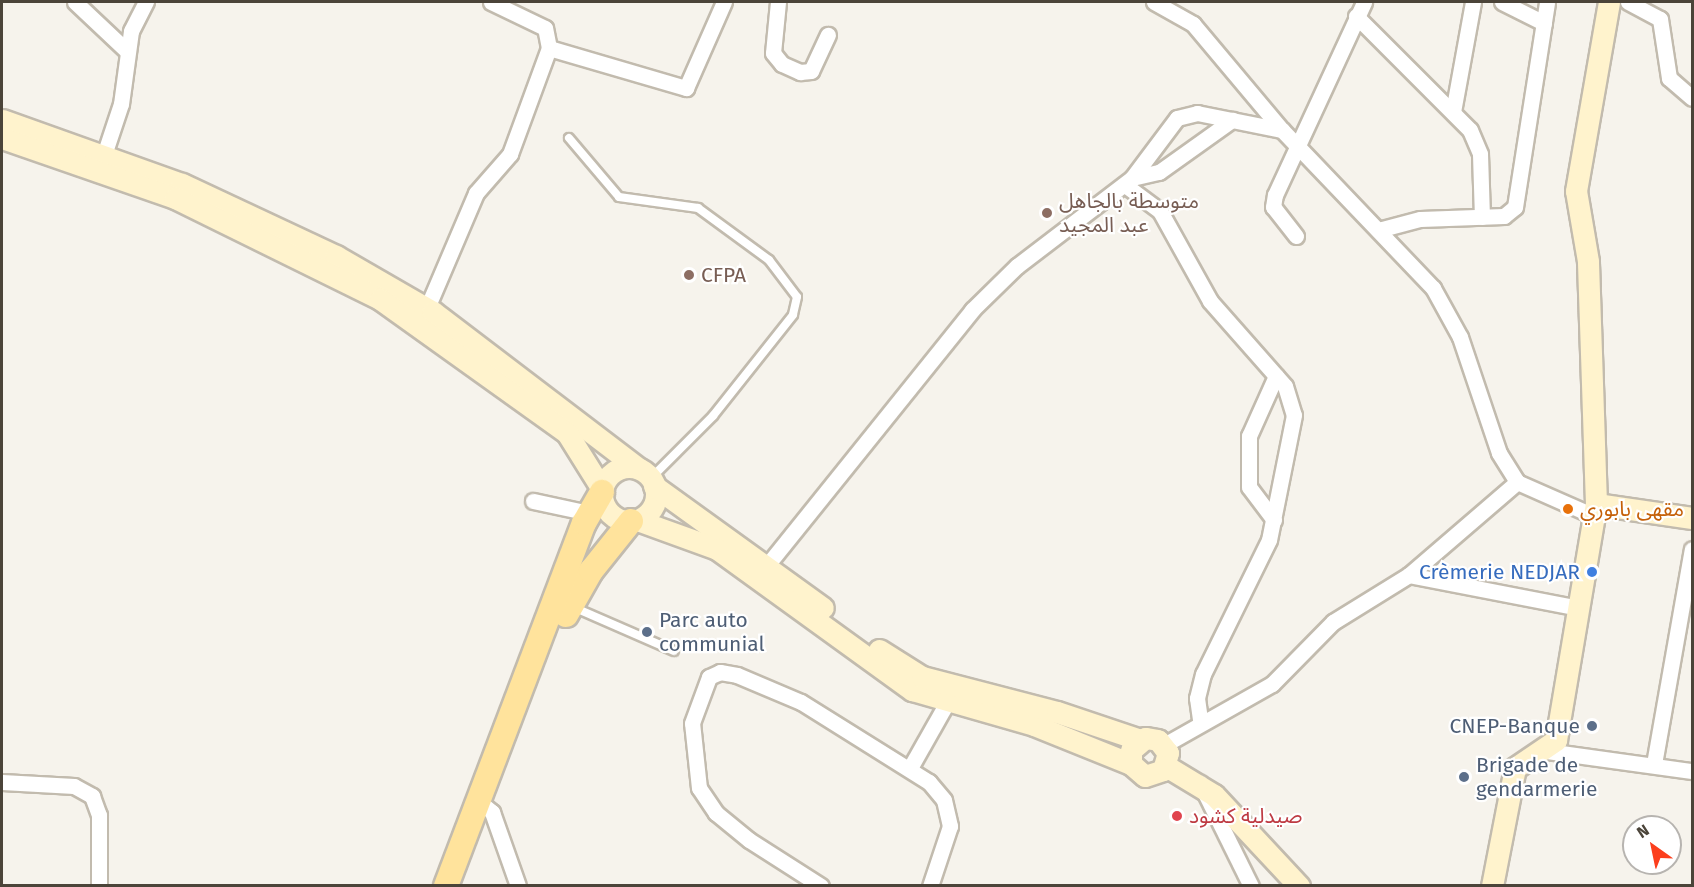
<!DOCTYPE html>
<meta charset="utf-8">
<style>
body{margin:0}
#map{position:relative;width:1694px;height:887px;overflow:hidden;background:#f6f3ec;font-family:"Fira Sans","Noto Sans Arabic",sans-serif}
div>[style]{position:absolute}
.roads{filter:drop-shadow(2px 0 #c2bbae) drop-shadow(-2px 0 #c2bbae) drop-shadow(0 2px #c2bbae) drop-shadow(0 -2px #c2bbae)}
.lane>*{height:8px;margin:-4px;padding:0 4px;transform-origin:4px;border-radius:4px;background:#fff}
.street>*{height:15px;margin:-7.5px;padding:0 7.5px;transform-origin:7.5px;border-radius:7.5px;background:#fff}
.secondary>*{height:21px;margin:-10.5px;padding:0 10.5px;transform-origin:10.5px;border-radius:10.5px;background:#fff3cd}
.secondary>.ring{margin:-10.5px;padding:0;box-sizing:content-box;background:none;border:21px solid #fff3cd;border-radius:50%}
.primary>*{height:24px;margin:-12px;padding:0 12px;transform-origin:12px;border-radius:12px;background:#ffe39c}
.dots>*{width:16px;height:16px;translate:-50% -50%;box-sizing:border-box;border:3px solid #fff;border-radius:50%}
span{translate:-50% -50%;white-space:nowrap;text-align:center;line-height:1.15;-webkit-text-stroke:4.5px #fff;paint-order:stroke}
.education-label{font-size:21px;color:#785e54}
.left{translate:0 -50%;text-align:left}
.food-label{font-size:21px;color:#c56008}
.shop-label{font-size:21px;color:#366cbe}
.right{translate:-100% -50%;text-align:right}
.service-label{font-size:21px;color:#4e5e75}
.health-label{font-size:21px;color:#be3a42}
.frame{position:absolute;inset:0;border:3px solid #4b4439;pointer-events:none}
.north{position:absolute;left:1622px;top:815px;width:60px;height:60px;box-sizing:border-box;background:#fff;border:2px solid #b7b4b0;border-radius:50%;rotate:327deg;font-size:16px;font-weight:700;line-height:24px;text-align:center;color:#4b4439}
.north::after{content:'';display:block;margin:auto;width:21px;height:27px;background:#fc3f1d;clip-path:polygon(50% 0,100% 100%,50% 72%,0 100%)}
</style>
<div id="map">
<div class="roads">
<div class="lane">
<i style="left:569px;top:138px;width:77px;rotate:49.7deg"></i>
<i style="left:619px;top:197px;width:80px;rotate:7.9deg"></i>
<i style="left:698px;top:208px;width:88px;rotate:36.2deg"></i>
<i style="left:769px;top:260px;width:46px;rotate:52.9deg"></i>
<i style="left:797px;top:297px;width:18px;rotate:103deg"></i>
<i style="left:793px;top:315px;width:129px;rotate:128.4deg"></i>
<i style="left:713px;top:416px;width:88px;rotate:135deg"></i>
<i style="left:573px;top:607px;width:110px;rotate:23.5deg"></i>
</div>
<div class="street">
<i style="left:75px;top:2px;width:70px;rotate:43.3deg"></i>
<i style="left:778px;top:2px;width:51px;rotate:95.6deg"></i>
<i style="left:773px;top:53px;width:14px;rotate:51deg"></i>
<i style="left:782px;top:64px;width:20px;rotate:24deg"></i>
<i style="left:800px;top:72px;width:11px;rotate:-5deg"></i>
<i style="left:811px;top:71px;width:40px;rotate:-65deg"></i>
<i style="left:1154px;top:2px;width:45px;rotate:29.4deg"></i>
<i style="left:1193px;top:24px;width:138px;rotate:50deg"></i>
<i style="left:1282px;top:130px;width:219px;rotate:46.3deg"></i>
<i style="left:1433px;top:288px;width:56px;rotate:61.1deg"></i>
<i style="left:1460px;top:337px;width:122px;rotate:71.4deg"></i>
<i style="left:1499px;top:453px;width:34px;rotate:58deg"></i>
<i style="left:1502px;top:2px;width:47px;rotate:26.6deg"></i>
<i style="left:1628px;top:2px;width:36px;rotate:28deg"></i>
<i style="left:1660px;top:19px;width:60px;rotate:81.3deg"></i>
<i style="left:1669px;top:78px;width:30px;rotate:41deg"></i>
<i style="left:1356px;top:16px;width:161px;rotate:45deg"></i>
<i style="left:1470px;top:130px;width:26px;rotate:67deg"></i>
<i style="left:1480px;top:154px;width:63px;rotate:88.2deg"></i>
<i style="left:549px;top:48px;width:143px;rotate:16.3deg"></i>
<i style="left:686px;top:88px;width:94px;rotate:-66.2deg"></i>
<i style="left:1453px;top:112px;width:112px;rotate:-79.7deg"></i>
<i style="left:101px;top:164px;width:63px;rotate:-71.6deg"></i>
<i style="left:121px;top:104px;width:74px;rotate:-82.2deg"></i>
<i style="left:131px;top:31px;width:33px;rotate:-63deg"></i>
<i style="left:1132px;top:178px;width:28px;rotate:-13deg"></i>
<i style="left:1159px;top:172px;width:90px;rotate:-35.5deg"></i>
<i style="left:1125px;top:185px;width:44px;rotate:36.6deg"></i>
<i style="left:1160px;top:211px;width:103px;rotate:60.9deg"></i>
<i style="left:1210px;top:301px;width:113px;rotate:48.6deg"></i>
<i style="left:1285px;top:386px;width:30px;rotate:73deg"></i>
<i style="left:1294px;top:415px;width:127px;rotate:101.3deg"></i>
<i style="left:1269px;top:540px;width:149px;rotate:116.2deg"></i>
<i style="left:1203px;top:674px;width:25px;rotate:104deg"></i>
<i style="left:1197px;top:698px;width:22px;rotate:82deg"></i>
<i style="left:1382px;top:229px;width:39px;rotate:-15deg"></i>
<i style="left:1420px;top:219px;width:84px;rotate:-2deg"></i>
<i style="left:1504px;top:216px;width:14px;rotate:-39deg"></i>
<i style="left:1515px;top:207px;width:207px;rotate:-81.1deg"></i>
<i style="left:1296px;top:236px;width:37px;rotate:-128deg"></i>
<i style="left:1273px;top:207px;width:12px;rotate:-81deg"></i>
<i style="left:1275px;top:195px;width:213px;rotate:-65.2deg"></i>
<i style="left:427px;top:308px;width:125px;rotate:-66.9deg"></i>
<i style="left:476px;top:193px;width:52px;rotate:-48.9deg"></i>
<i style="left:510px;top:154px;width:113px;rotate:-69.8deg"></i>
<i style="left:549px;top:48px;width:20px;rotate:-101deg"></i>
<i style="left:545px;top:28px;width:60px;rotate:-154.3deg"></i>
<i style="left:533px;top:501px;width:57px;rotate:12.1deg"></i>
<i style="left:1274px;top:520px;width:41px;rotate:-127.1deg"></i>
<i style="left:1249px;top:487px;width:51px;rotate:-90deg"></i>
<i style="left:1249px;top:436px;width:66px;rotate:-65.8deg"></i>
<i style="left:760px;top:574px;width:339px;rotate:-51.2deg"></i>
<i style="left:972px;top:310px;width:63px;rotate:-44.4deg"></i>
<i style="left:1017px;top:266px;width:145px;rotate:-37.4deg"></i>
<i style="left:1132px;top:178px;width:75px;rotate:-53.1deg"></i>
<i style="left:1177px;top:118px;width:21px;rotate:-14deg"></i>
<i style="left:1197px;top:113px;width:87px;rotate:11.3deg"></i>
<i style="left:1409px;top:575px;width:173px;rotate:11deg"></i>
<i style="left:1164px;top:745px;width:124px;rotate:-29.5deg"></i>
<i style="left:1272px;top:684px;width:87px;rotate:-45.5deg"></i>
<i style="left:1333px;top:622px;width:89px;rotate:-31.7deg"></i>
<i style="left:1409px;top:575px;width:143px;rotate:-40.7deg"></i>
<i style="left:1517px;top:482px;width:84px;rotate:23.8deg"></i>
<i style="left:1547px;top:751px;width:146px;rotate:7.9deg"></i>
<i style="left:1654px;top:764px;width:218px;rotate:-80deg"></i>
<i style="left:910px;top:768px;width:87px;rotate:-60.5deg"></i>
<i style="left:2px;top:782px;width:72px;rotate:3.2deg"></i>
<i style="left:74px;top:786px;width:21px;rotate:29deg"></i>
<i style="left:92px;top:796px;width:20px;rotate:70deg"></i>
<i style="left:99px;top:815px;width:71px;rotate:90deg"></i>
<i style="left:1200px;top:783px;width:115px;rotate:63.7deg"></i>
<i style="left:476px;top:799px;width:21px;rotate:39deg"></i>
<i style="left:492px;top:812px;width:78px;rotate:70.6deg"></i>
<i style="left:821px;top:886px;width:85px;rotate:-147.4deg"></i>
<i style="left:749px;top:840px;width:43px;rotate:-140.7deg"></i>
<i style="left:716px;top:813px;width:30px;rotate:-124deg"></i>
<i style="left:699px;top:788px;width:65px;rotate:-96.1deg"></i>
<i style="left:692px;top:723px;width:49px;rotate:-69.7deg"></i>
<i style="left:709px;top:677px;width:12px;rotate:-24deg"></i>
<i style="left:720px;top:672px;width:17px;rotate:10deg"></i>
<i style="left:737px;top:675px;width:69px;rotate:22.9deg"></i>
<i style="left:801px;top:702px;width:151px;rotate:32deg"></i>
<i style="left:929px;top:782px;width:23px;rotate:50deg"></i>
<i style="left:944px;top:800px;width:27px;rotate:77deg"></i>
<i style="left:950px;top:826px;width:63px;rotate:108.4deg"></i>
</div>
<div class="secondary">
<i style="left:2px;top:120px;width:191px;rotate:19.6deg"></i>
<i style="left:182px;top:184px;width:170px;rotate:25.1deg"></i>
<i style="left:336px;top:256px;width:112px;rotate:30deg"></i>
<i style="left:433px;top:312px;width:258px;rotate:37.3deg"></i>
<i style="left:2px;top:138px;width:183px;rotate:19.1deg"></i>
<i style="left:175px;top:198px;width:229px;rotate:26.2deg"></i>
<i style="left:380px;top:299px;width:230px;rotate:35.6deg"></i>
<i style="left:567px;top:433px;width:66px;rotate:58deg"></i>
<i class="ring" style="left:602px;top:467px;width:33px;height:33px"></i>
<i style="left:654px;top:486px;width:208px;rotate:35.8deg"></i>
<i style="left:1596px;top:504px;width:97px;rotate:8.3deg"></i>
<i style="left:637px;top:520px;width:85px;rotate:19.9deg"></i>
<i style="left:717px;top:549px;width:241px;rotate:35.9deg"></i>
<i style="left:912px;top:690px;width:127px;rotate:16deg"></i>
<i style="left:1034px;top:725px;width:105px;rotate:21.9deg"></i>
<i style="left:1131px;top:764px;width:18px;rotate:41deg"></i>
<i style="left:1145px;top:776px;width:19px;rotate:-18deg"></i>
<i style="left:1163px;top:770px;width:18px;rotate:-74deg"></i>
<i style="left:1168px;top:753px;width:16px;rotate:-128deg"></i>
<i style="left:1158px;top:740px;width:13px;rotate:-171deg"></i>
<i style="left:1145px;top:738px;width:18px;rotate:139deg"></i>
<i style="left:1131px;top:750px;width:14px;rotate:90deg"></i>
<i style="left:879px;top:650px;width:51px;rotate:32.1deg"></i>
<i style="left:922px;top:677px;width:139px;rotate:14.5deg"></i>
<i style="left:1057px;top:712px;width:88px;rotate:18.6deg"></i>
<i style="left:1166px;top:766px;width:56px;rotate:31.1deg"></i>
<i style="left:1214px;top:795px;width:125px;rotate:47deg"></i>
<i style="left:1492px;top:886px;width:120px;rotate:-79deg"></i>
<i style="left:1515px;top:768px;width:50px;rotate:-34.3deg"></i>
<i style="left:1556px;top:740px;width:239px;rotate:-80.4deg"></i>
<i style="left:1596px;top:504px;width:243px;rotate:-91.9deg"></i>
<i style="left:1588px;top:261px;width:71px;rotate:-99.7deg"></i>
<i style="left:1576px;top:191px;width:192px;rotate:-80.1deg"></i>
</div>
<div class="primary">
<i style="left:566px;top:615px;width:51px;rotate:-60.4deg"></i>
<i style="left:591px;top:571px;width:64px;rotate:-51.3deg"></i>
<i style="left:446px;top:886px;width:388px;rotate:-69.2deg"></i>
<i style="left:584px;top:523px;width:36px;rotate:-60deg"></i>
</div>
</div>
<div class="dots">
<i style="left:1047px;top:213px;background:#8d6e63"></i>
<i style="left:689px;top:275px;background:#8d6e63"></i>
<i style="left:1568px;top:509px;background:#e8710a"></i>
<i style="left:1592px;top:572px;background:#3f7fe0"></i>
<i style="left:647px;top:632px;background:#5c6f8a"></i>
<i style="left:1592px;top:726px;background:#5c6f8a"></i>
<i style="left:1464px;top:777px;background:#5c6f8a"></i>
<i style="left:1177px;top:816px;background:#e0444e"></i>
</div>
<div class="education-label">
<span class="left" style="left:1059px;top:213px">متوسطة بالجاهل<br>عبد المجيد</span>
<span class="left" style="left:701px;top:275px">CFPA</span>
</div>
<div class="food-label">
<span class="left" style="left:1580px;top:509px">مقهى بابوري</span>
</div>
<div class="shop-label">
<span class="right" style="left:1580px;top:572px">Crèmerie NEDJAR</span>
</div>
<div class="service-label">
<span class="left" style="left:659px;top:632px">Parc auto<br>communial</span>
<span class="right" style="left:1580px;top:726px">CNEP-Banque</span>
<span class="left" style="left:1476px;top:777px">Brigade de<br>gendarmerie</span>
</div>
<div class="health-label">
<span class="left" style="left:1189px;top:816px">صيدلية كشود</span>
</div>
<div class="frame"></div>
<div class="north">N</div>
</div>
